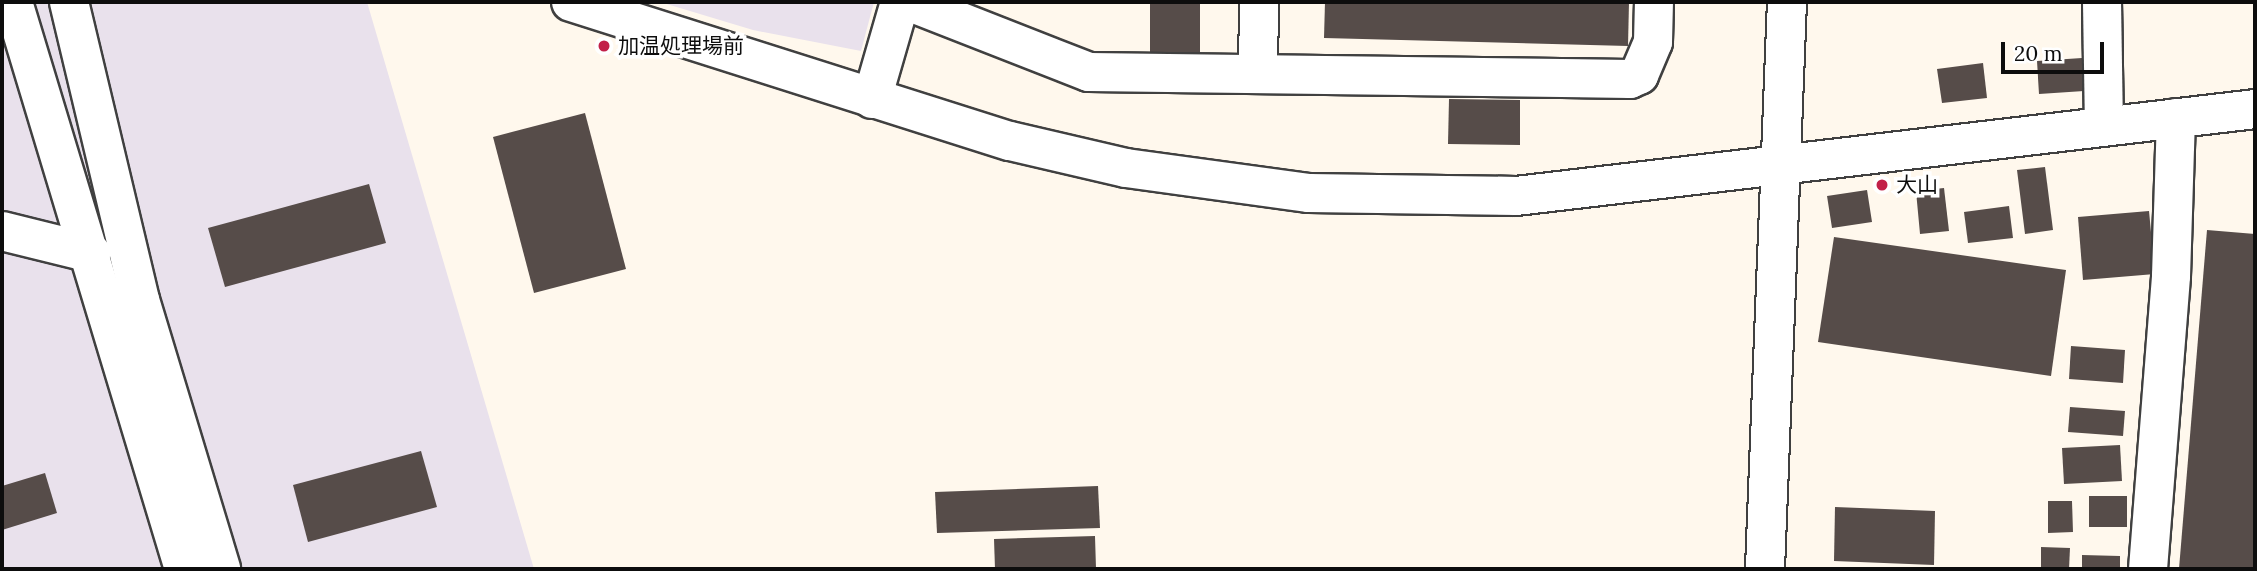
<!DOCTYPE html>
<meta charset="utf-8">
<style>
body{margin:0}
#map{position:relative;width:2257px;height:571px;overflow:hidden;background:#fff8ed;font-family:Lora,"Noto Sans JP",serif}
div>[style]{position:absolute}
.industrial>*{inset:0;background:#e9e1ec}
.building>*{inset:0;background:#564c49}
.roads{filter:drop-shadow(2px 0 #404040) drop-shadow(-2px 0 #404040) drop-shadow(0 2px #404040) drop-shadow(0 -2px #404040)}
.minor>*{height:38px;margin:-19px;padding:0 19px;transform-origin:19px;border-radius:19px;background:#fff}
.dots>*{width:19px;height:19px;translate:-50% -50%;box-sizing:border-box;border:4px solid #fff;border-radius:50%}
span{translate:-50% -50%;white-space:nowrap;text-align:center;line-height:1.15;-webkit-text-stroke:7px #fff;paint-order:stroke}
.poi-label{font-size:21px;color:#0d0d0d}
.left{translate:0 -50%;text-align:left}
.frame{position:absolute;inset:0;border:4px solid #0d0d0d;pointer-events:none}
.scale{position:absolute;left:2001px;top:42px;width:103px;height:32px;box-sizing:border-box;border:4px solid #0d0d0d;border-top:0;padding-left:9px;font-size:21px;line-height:24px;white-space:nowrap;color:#0d0d0d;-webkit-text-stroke:5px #fff;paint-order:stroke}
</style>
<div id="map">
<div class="industrial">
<i style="clip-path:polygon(2px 2px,367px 2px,534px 569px,2px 569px)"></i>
<i style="clip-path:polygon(660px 2px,874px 2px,861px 51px,753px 30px)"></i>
</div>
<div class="building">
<i style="clip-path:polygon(1150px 2px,1200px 2px,1200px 70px,1150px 69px)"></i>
<i style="clip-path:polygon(1325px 2px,1629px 2px,1628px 46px,1324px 38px)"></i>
<i style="clip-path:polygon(2082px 58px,2084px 91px,2039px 94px,2037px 61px)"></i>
<i style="clip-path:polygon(1983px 63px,1987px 98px,1942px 103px,1937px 69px)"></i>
<i style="clip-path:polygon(1449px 99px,1520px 100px,1520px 145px,1448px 144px)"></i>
<i style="clip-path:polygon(585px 113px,626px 269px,534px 293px,493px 137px)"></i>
<i style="clip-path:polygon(2045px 167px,2053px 230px,2025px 234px,2017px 170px)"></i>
<i style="clip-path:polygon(369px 184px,386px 243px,225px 287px,208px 228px)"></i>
<i style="clip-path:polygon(1944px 188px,1949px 231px,1920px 234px,1916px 191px)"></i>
<i style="clip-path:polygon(1867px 190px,1872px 222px,1832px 228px,1827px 196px)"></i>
<i style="clip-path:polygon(2009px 206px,2013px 238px,1968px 243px,1964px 212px)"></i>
<i style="clip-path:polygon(2149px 211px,2155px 274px,2083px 280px,2078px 217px)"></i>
<i style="clip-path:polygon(2207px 230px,2255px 234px,2255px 569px,2179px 569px)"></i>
<i style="clip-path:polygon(1834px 237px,2066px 270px,2051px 376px,1818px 342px)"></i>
<i style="clip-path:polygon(2071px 346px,2125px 350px,2123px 383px,2069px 379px)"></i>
<i style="clip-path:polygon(2070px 407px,2125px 411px,2123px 436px,2068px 432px)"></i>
<i style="clip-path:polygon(2120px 445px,2122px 481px,2064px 484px,2062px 448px)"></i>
<i style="clip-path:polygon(421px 451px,437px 507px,308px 542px,293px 485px)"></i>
<i style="clip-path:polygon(45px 473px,57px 513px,2px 530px,2px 486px)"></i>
<i style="clip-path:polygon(1098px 486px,1100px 528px,937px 533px,935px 492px)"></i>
<i style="clip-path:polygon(2089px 496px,2127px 496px,2127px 527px,2089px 527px)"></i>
<i style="clip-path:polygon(2048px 501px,2072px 501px,2073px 532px,2048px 533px)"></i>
<i style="clip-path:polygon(1835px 507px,1935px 511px,1934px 565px,1834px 561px)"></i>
<i style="clip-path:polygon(1095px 536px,1096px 569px,995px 569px,994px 539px)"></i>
<i style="clip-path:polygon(2041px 547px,2070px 548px,2069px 569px,2041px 569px)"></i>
<i style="clip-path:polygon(2082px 555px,2120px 556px,2120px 569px,2082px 569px)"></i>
</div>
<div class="roads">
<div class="minor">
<i style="left:13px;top:2px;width:592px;rotate:73.22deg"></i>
<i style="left:69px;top:2px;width:306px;rotate:76.6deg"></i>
<i style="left:140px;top:300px;width:281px;rotate:73.2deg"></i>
<i style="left:571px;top:2px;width:460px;rotate:17.6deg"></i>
<i style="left:1010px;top:141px;width:119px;rotate:13.1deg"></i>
<i style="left:1126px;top:168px;width:185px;rotate:7.8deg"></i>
<i style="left:1309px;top:193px;width:207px;rotate:0.8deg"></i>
<i style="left:1516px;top:196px;width:744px;rotate:-6.71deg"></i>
<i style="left:910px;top:2px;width:192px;rotate:21.4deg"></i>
<i style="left:1089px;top:72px;width:541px;rotate:0.74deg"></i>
<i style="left:1630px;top:79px;width:10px;rotate:-24deg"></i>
<i style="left:1639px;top:75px;width:36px;rotate:-67deg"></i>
<i style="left:1653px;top:42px;width:40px;rotate:-88.6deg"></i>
<i style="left:2102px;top:2px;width:124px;rotate:89.1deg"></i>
<i style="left:1258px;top:73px;width:71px;rotate:-89.2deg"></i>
<i style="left:872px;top:99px;width:101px;rotate:-73.9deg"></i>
<i style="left:2px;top:231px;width:92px;rotate:13.9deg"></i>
<i style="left:1765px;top:569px;width:567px;rotate:-87.78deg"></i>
<i style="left:2148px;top:569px;width:294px;rotate:-85.5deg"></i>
<i style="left:2171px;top:276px;width:158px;rotate:-88.2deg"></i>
</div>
</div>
<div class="dots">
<i style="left:604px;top:46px;background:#c22048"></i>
<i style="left:1882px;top:185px;background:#c22048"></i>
</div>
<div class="poi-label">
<span class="left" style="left:618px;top:46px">加温処理場前</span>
<span class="left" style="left:1896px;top:185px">大山</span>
</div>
<div class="frame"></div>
<div class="scale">20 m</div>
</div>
